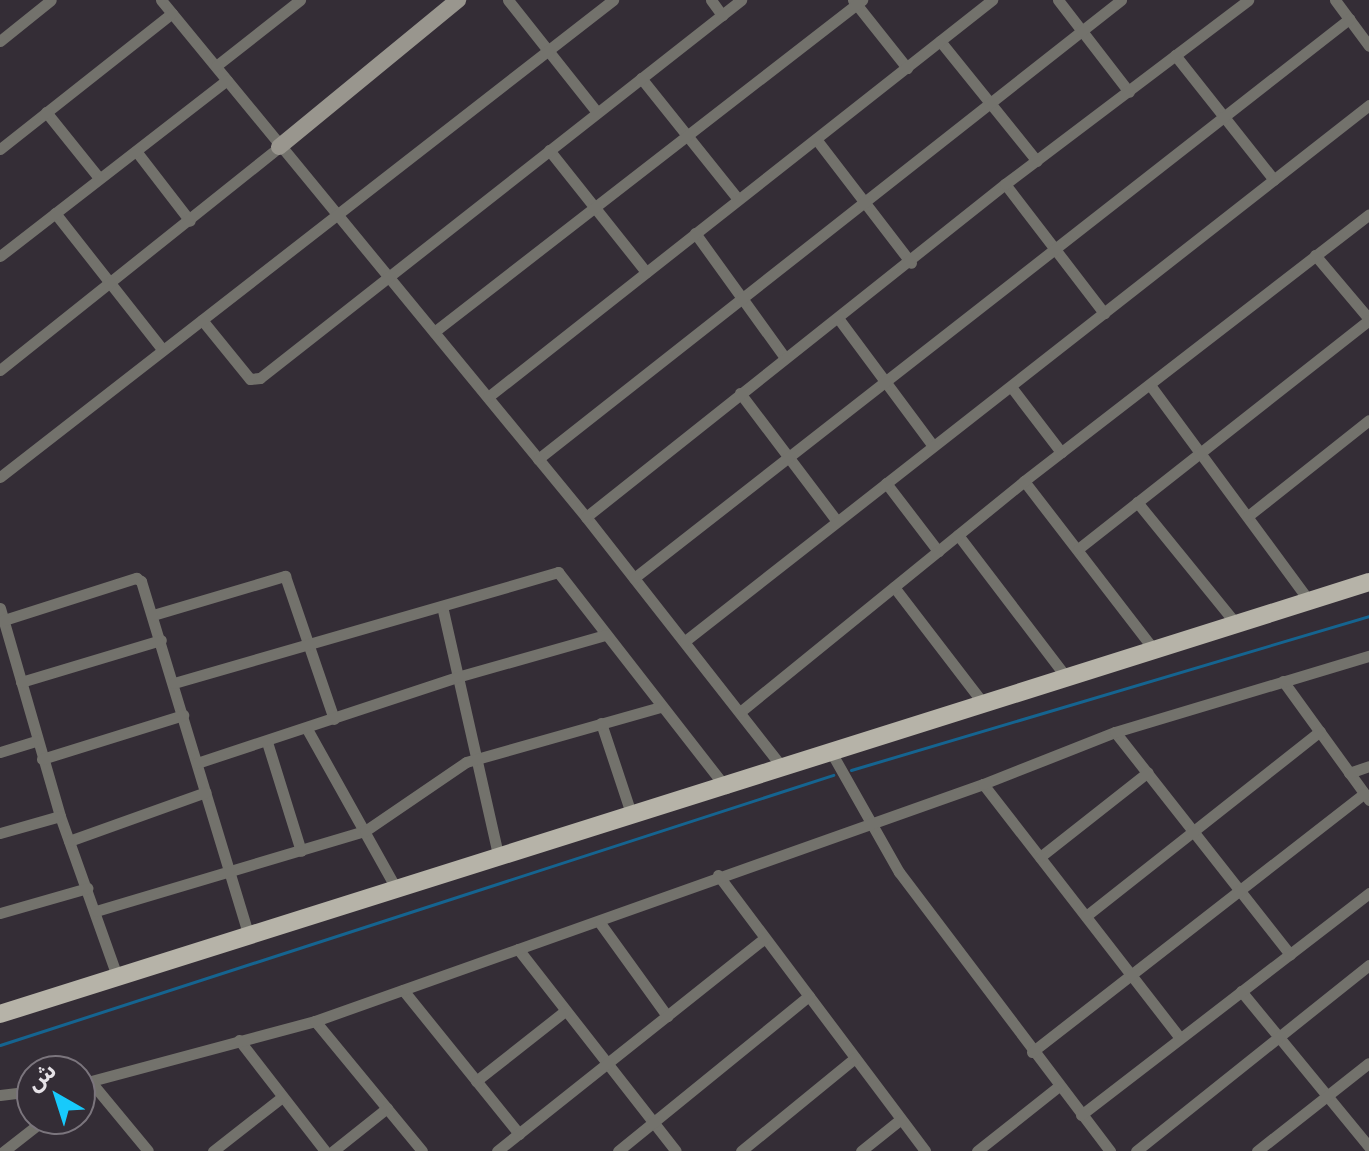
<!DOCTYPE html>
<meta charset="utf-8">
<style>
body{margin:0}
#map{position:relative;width:1369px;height:1151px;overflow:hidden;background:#342d36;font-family:"Sofia Sans Condensed","Noto Sans Arabic",sans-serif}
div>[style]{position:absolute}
.stream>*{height:3px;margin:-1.5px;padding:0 1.5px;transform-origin:1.5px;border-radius:1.5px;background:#156490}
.street>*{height:11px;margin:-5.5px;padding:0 5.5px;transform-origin:5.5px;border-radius:5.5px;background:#73726c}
.secondary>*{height:16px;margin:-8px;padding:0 8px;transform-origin:8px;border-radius:8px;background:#99968e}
.primary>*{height:18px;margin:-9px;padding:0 9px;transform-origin:9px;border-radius:9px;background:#b6b3a8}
span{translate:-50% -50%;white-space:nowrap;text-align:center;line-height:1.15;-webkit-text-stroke:6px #342d36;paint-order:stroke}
.north{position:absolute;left:16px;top:1055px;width:80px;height:80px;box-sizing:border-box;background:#342d36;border:2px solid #7b757d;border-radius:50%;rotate:321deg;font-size:22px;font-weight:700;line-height:32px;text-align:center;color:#e6e2e7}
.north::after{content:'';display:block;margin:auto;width:28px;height:36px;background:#17cafb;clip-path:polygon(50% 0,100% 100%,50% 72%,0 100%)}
</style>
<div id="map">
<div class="stream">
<i style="left:851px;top:770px;width:540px;rotate:-16.56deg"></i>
<i style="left:0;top:1045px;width:876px;rotate:-17.96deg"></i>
</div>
<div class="street">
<i style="left:161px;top:0;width:669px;rotate:50.58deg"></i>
<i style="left:586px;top:517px;width:318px;rotate:51.9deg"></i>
<i style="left:508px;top:0;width:142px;rotate:51.6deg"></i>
<i style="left:711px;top:0;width:19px;rotate:54deg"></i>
<i style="left:853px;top:0;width:87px;rotate:51.5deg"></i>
<i style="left:1058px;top:0;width:116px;rotate:52.3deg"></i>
<i style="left:1335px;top:0;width:57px;rotate:53.5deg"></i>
<i style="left:0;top:41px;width:65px;rotate:-38.8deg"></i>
<i style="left:940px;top:41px;width:154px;rotate:51.1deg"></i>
<i style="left:1175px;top:55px;width:159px;rotate:51.6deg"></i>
<i style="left:216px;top:66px;width:107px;rotate:-38.2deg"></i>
<i style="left:641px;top:78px;width:155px;rotate:51.3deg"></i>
<i style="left:46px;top:112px;width:85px;rotate:51.2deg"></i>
<i style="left:816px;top:139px;width:156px;rotate:52.5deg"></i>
<i style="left:0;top:149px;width:219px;rotate:-38.3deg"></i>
<i style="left:549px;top:150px;width:156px;rotate:51.5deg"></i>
<i style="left:136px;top:151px;width:88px;rotate:52.4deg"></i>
<i style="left:1005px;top:184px;width:163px;rotate:52.5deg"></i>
<i style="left:55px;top:213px;width:174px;rotate:51.8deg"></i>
<i style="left:695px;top:233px;width:154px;rotate:54.2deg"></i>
<i style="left:1315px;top:255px;width:84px;rotate:49.8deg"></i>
<i style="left:0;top:256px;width:287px;rotate:-37.8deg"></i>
<i style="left:838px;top:318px;width:159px;rotate:53.4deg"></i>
<i style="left:202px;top:320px;width:76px;rotate:50.9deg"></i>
<i style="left:250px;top:379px;width:10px;rotate:-6deg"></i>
<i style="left:260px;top:378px;width:612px;rotate:-38.16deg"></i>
<i style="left:434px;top:332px;width:542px;rotate:-37.8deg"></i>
<i style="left:0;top:370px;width:357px;rotate:-38.6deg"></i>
<i style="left:1150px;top:385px;width:268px;rotate:53.6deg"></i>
<i style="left:1012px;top:388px;width:81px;rotate:52.6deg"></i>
<i style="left:740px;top:393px;width:159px;rotate:52.9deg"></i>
<i style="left:488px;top:397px;width:642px;rotate:-38.23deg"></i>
<i style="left:538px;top:459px;width:742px;rotate:-38.21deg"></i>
<i style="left:0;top:477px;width:777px;rotate:-37.89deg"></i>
<i style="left:1024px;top:481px;width:213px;rotate:52.4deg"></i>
<i style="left:886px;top:483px;width:86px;rotate:52.6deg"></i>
<i style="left:1137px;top:502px;width:157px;rotate:50.9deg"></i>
<i style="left:1248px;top:516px;width:154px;rotate:-38.4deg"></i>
<i style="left:586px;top:517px;width:535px;rotate:-38.48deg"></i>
<i style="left:1005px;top:184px;width:305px;rotate:-37.1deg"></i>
<i style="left:958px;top:535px;width:178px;rotate:52.7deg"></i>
<i style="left:1078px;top:549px;width:370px;rotate:-38.2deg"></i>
<i style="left:634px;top:578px;width:908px;rotate:-38.02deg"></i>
<i style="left:894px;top:587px;width:146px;rotate:52.5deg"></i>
<i style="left:442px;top:606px;width:255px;rotate:77.3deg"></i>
<i style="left:0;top:608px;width:216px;rotate:73.9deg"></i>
<i style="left:60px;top:816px;width:170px;rotate:70.4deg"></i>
<i style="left:153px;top:615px;width:138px;rotate:-16.5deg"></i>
<i style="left:285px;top:576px;width:151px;rotate:71.1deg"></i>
<i style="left:4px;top:620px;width:139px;rotate:-17.7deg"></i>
<i style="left:136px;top:578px;width:6px;rotate:31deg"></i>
<i style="left:141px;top:581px;width:369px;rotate:73.1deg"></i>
<i style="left:685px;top:641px;width:869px;rotate:-38.08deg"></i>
<i style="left:1283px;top:681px;width:147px;rotate:54.1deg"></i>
<i style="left:21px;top:682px;width:146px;rotate:-16.7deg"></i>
<i style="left:174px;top:683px;width:400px;rotate:-16.1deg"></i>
<i style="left:558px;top:572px;width:274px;rotate:52.1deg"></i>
<i style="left:740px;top:712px;width:366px;rotate:-39.1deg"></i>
<i style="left:1024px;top:481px;width:436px;rotate:-37.7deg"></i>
<i style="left:601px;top:723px;width:95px;rotate:71.6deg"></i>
<i style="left:307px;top:729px;width:182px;rotate:60.8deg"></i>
<i style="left:1115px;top:732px;width:283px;rotate:51.8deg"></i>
<i style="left:267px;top:742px;width:114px;rotate:72.7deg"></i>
<i style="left:0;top:752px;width:39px;rotate:-17deg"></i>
<i style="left:831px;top:752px;width:138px;rotate:60.5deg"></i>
<i style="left:899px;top:872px;width:350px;rotate:52.9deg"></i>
<i style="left:42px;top:759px;width:148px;rotate:-17.3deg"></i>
<i style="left:197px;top:763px;width:274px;rotate:-18.3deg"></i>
<i style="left:457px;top:677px;width:154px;rotate:-15.8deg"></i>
<i style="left:1349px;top:773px;width:21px;rotate:-19deg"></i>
<i style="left:983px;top:784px;width:320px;rotate:52.2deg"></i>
<i style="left:0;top:833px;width:62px;rotate:-15.8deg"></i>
<i style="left:69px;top:841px;width:145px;rotate:-19.7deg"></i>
<i style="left:1040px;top:857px;width:137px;rotate:-38.2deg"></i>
<i style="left:718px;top:875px;width:345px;rotate:53.1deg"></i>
<i style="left:96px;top:911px;width:281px;rotate:-16.6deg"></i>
<i style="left:365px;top:831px;width:122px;rotate:-34.3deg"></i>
<i style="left:466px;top:762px;width:202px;rotate:-15.8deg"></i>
<i style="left:0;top:913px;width:91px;rotate:-16deg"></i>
<i style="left:1086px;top:916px;width:298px;rotate:-38.3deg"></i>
<i style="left:600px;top:923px;width:115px;rotate:54.2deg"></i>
<i style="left:518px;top:949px;width:256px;rotate:52deg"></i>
<i style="left:403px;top:990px;width:185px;rotate:51.1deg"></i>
<i style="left:1241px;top:991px;width:202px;rotate:50.6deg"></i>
<i style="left:315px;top:1021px;width:168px;rotate:50.5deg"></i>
<i style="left:239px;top:1040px;width:140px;rotate:52.2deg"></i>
<i style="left:1032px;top:1052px;width:420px;rotate:-37.9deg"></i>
<i style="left:476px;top:1081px;width:113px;rotate:-38.2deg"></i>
<i style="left:80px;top:1084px;width:243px;rotate:-15deg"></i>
<i style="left:315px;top:1021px;width:709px;rotate:-19.53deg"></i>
<i style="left:983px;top:784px;width:142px;rotate:-21.5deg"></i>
<i style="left:1115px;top:732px;width:265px;rotate:-16.7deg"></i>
<i style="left:87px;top:1086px;width:6px;rotate:-45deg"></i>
<i style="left:91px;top:1082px;width:89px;rotate:50.4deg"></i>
<i style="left:0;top:1095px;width:32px;rotate:-7deg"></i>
<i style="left:1081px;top:1115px;width:364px;rotate:-37.6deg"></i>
<i style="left:4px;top:1151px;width:52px;rotate:-38deg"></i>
<i style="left:213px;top:1151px;width:88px;rotate:-38deg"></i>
<i style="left:333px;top:1151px;width:69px;rotate:-38.5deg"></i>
<i style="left:497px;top:1151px;width:342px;rotate:-38.5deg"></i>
<i style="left:618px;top:1151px;width:246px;rotate:-39.1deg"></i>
<i style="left:741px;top:1151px;width:147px;rotate:-39.2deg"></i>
<i style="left:861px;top:1151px;width:51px;rotate:-38.7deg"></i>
<i style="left:977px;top:1151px;width:105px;rotate:-38.4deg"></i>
<i style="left:1136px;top:1151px;width:298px;rotate:-38.6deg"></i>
<i style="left:1257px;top:1151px;width:142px;rotate:-38.2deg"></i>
</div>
<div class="secondary">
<i style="left:279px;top:147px;width:232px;rotate:-39.4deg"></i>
</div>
<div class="primary">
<i style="left:0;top:1014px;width:1436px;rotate:-17.51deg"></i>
</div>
<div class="north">ش</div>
</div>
